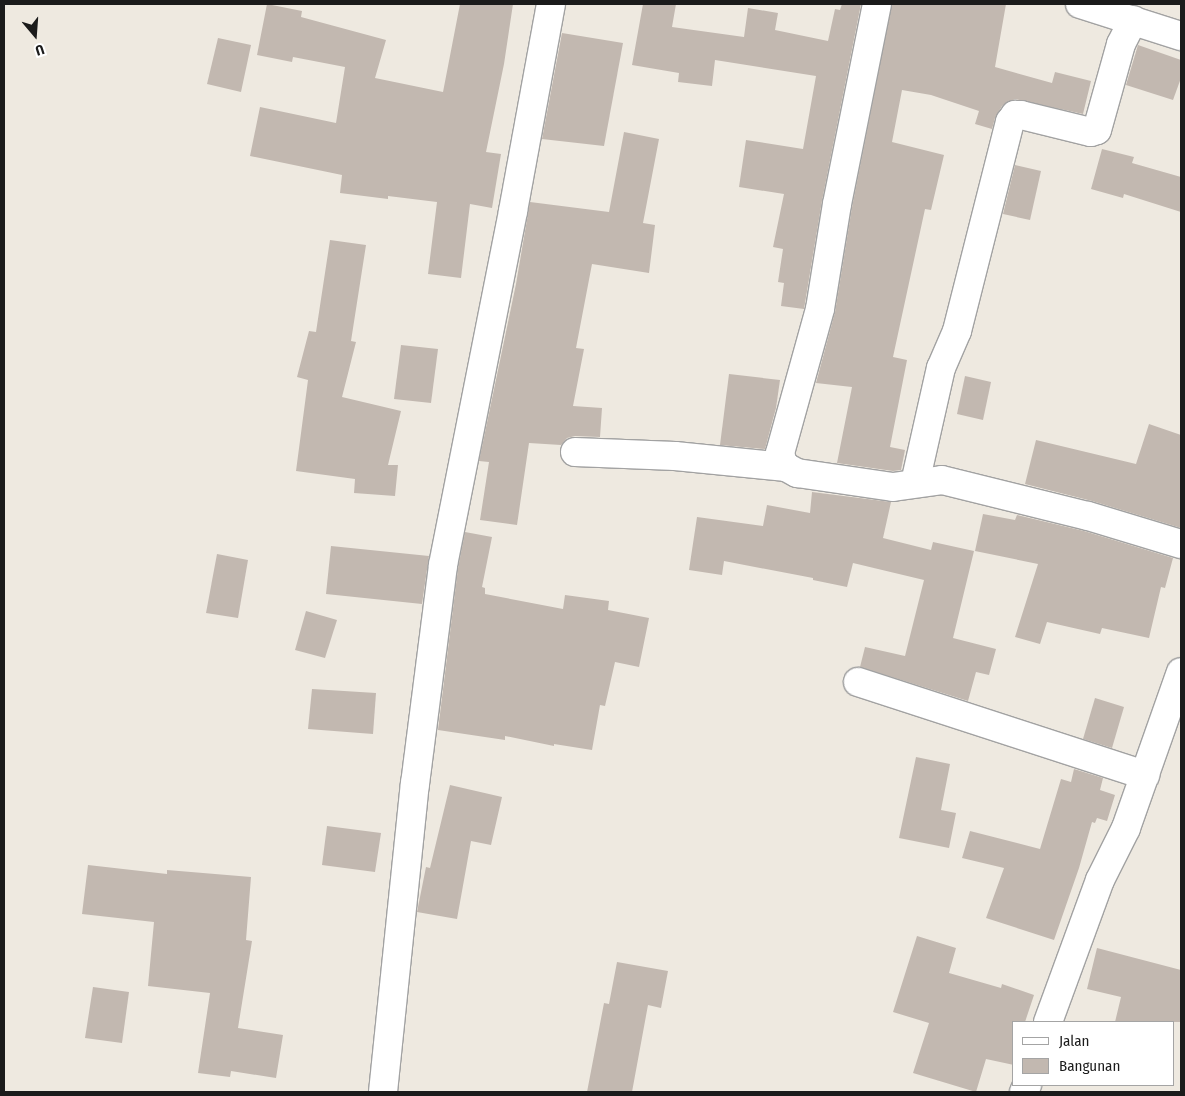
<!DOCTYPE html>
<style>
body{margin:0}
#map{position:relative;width:1185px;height:1096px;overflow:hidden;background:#eee9e0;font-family:"Fira Sans Condensed",sans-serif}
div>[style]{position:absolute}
.building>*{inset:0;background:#c2b8b0}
.roads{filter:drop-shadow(1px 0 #a2a2a2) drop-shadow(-1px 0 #a2a2a2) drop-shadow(0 1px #a2a2a2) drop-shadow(0 -1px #a2a2a2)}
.minor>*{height:28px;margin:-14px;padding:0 14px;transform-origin:14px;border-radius:14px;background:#fff}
span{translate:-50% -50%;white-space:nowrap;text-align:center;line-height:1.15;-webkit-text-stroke:4px #fff;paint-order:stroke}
.frame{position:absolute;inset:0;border:5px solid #1b1b1b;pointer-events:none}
.legend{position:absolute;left:1012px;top:1021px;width:162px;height:65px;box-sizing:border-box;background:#fff;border:1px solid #a4a4a4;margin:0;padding:6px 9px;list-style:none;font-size:15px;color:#1b1b1b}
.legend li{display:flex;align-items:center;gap:10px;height:25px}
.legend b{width:25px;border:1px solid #a4a4a4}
.north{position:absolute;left:10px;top:10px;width:50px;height:50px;-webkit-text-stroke:4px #fff;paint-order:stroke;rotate:162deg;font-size:14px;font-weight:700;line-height:20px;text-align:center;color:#1b1b1b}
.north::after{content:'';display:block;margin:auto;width:18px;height:22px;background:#1b1b1b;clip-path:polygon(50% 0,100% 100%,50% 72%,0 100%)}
</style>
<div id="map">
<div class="building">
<i style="clip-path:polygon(267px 4px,302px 11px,301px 17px,386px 40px,375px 78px,443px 92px,460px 4px,513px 4px,504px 64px,486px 152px,501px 154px,492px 208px,470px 204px,461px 278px,428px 274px,437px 202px,388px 196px,388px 199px,340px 193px,342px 175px,250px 156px,260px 107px,336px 123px,345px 67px,293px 57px,292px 62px,257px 55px)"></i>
<i style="clip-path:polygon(643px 4px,676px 4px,672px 27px,744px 37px,748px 8px,778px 13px,775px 30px,828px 41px,835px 9px,840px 10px,842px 4px,861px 4px,822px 201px,804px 309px,781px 306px,784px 283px,778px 282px,783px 249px,773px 247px,784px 194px,739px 187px,746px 140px,803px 149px,816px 76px,715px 60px,712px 86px,678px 82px,679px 73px,632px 65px)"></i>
<i style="clip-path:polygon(892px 4px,1006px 4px,995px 67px,1052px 83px,1055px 72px,1091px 81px,1083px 114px,1015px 99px,1002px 106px,995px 118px,992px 129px,975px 124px,979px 111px,931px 95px,902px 90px,892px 142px,944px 155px,931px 210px,925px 209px,893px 357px,907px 360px,890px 447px,905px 450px,901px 470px,893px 471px,837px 463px,852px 387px,816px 383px,835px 312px,852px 207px)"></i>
<i style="clip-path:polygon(562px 33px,623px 43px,604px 146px,542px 139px)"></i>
<i style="clip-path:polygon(218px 38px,251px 45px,241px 92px,207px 84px)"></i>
<i style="clip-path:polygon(1138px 45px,1181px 60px,1181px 78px,1173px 100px,1126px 85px)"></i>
<i style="clip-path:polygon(624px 132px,659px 139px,643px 223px,655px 225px,649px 273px,592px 264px,576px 348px,584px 349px,573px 406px,602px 408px,600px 437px,575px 436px,567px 438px,561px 445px,529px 443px,517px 525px,480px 520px,489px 462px,479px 461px,516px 284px,530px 202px,609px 212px)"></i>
<i style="clip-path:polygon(1102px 149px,1134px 157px,1132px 163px,1181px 177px,1181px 212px,1124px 194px,1123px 198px,1091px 189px)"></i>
<i style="clip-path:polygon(1015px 165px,1041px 171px,1030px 220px,1003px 214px)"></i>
<i style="clip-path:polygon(330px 240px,366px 245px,351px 341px,356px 342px,342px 397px,401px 411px,388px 465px,398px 465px,395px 496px,354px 493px,355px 479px,296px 471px,308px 380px,297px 377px,309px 331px,316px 332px)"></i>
<i style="clip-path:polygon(401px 345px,438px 349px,431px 403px,394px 399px)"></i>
<i style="clip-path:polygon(729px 374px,780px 380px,776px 408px,765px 449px,720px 445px)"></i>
<i style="clip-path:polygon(965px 376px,991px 382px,983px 420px,957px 414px)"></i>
<i style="clip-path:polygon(1149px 424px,1181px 435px,1181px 528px,1092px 501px,1025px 484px,1036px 440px,1136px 464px)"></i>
<i style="clip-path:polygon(812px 492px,891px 502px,883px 538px,931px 550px,933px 542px,974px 551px,953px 638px,996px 649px,989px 675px,976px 672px,968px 701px,860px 667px,865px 647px,905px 656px,924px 580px,853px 563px,847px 587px,813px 580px,813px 578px,724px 561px,722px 575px,689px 570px,697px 517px,763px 526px,767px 505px,810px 513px)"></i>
<i style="clip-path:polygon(983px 514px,1015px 520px,1017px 515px,1084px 531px,1173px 558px,1165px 588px,1161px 587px,1149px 638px,1102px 628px,1100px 634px,1047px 622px,1040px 644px,1015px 637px,1038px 564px,975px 551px)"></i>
<i style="clip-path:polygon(465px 532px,492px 537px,482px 587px,485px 588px,485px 594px,563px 609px,565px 595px,609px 601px,608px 610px,649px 618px,639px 667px,615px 662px,605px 706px,600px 705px,592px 750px,554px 744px,554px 746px,505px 736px,505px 740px,438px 730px,458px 568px)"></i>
<i style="clip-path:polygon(331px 546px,429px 556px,422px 604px,326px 594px)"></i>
<i style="clip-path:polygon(217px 554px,248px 560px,238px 618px,206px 613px)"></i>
<i style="clip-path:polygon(306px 611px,337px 620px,325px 658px,295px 650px)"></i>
<i style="clip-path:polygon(312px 689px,376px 693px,373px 734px,308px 729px)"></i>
<i style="clip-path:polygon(1095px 698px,1124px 707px,1112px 748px,1083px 739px)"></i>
<i style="clip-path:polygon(916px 757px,950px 764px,941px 810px,956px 813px,949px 848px,899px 838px)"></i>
<i style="clip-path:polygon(1074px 769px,1103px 778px,1100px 790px,1115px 795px,1107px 821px,1097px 818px,1095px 823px,1092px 822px,1079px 868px,1054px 940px,986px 918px,1004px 868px,962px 858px,970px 831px,1040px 849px,1061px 779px,1071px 782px)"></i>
<i style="clip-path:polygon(450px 785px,502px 797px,491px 845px,471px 841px,457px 919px,417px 912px,426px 867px,430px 868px)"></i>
<i style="clip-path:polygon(327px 826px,381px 833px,375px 872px,322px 865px)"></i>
<i style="clip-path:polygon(88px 865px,167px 874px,167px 870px,251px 877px,246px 940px,252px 941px,238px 1028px,283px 1035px,276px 1078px,231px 1071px,230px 1077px,198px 1073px,210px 993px,148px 986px,154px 922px,82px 914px)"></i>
<i style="clip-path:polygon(917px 936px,956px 948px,949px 973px,1001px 988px,1002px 984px,1034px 995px,1025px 1022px,1014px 1022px,1014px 1065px,986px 1059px,976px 1092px,913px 1073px,929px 1023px,893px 1012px)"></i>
<i style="clip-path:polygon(1097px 948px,1181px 970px,1181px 1022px,1115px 1022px,1121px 997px,1087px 989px)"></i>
<i style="clip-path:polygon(617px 962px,668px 971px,661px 1008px,648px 1005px,632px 1092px,587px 1092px,604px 1003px,609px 1004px)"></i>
<i style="clip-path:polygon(93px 987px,129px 992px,122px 1043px,85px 1038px)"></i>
</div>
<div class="roads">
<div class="minor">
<i style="left:877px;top:4px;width:204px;rotate:101.3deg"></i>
<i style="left:837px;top:204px;width:106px;rotate:99.2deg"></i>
<i style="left:820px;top:309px;width:149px;rotate:105.5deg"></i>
<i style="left:780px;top:453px;width:8px;rotate:76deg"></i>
<i style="left:782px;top:461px;width:7px;rotate:56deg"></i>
<i style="left:786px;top:467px;width:13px;rotate:29deg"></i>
<i style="left:797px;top:473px;width:97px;rotate:8.3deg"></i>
<i style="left:893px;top:487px;width:49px;rotate:-8.1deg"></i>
<i style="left:942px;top:480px;width:150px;rotate:13.9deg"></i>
<i style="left:1088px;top:516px;width:97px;rotate:16.8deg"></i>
<i style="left:1080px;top:4px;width:106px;rotate:17.6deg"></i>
<i style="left:575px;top:452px;width:100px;rotate:2.3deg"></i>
<i style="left:675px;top:456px;width:112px;rotate:5.7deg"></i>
<i style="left:915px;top:483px;width:118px;rotate:-77.3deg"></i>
<i style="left:941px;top:368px;width:40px;rotate:-66.6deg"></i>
<i style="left:957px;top:331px;width:216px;rotate:-75.8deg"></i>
<i style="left:1010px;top:122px;width:9px;rotate:-54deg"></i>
<i style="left:1015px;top:115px;width:6px"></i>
<i style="left:1021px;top:115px;width:72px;rotate:13.7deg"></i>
<i style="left:1091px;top:132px;width:6px;rotate:-18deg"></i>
<i style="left:1097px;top:130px;width:89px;rotate:-74.4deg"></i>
<i style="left:1121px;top:44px;width:27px;rotate:-63deg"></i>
<i style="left:858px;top:682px;width:302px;rotate:18deg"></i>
<i style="left:1048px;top:1022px;width:151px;rotate:-69.9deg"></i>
<i style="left:1100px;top:880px;width:58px;rotate:-63.4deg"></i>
<i style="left:1126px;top:828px;width:165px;rotate:-70.6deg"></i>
<i style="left:383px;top:1092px;width:310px;rotate:-84.1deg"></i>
<i style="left:415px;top:784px;width:221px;rotate:-82.7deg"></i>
<i style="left:443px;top:565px;width:361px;rotate:-78.8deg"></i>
<i style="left:513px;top:211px;width:210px;rotate:-79.6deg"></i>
<i style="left:1024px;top:1092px;width:8px;rotate:-67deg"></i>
</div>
</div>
<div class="frame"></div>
<ul class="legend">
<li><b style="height:6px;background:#fff"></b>Jalan</li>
<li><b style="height:14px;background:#c2b8b0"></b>Bangunan</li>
</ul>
<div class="north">U</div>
</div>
